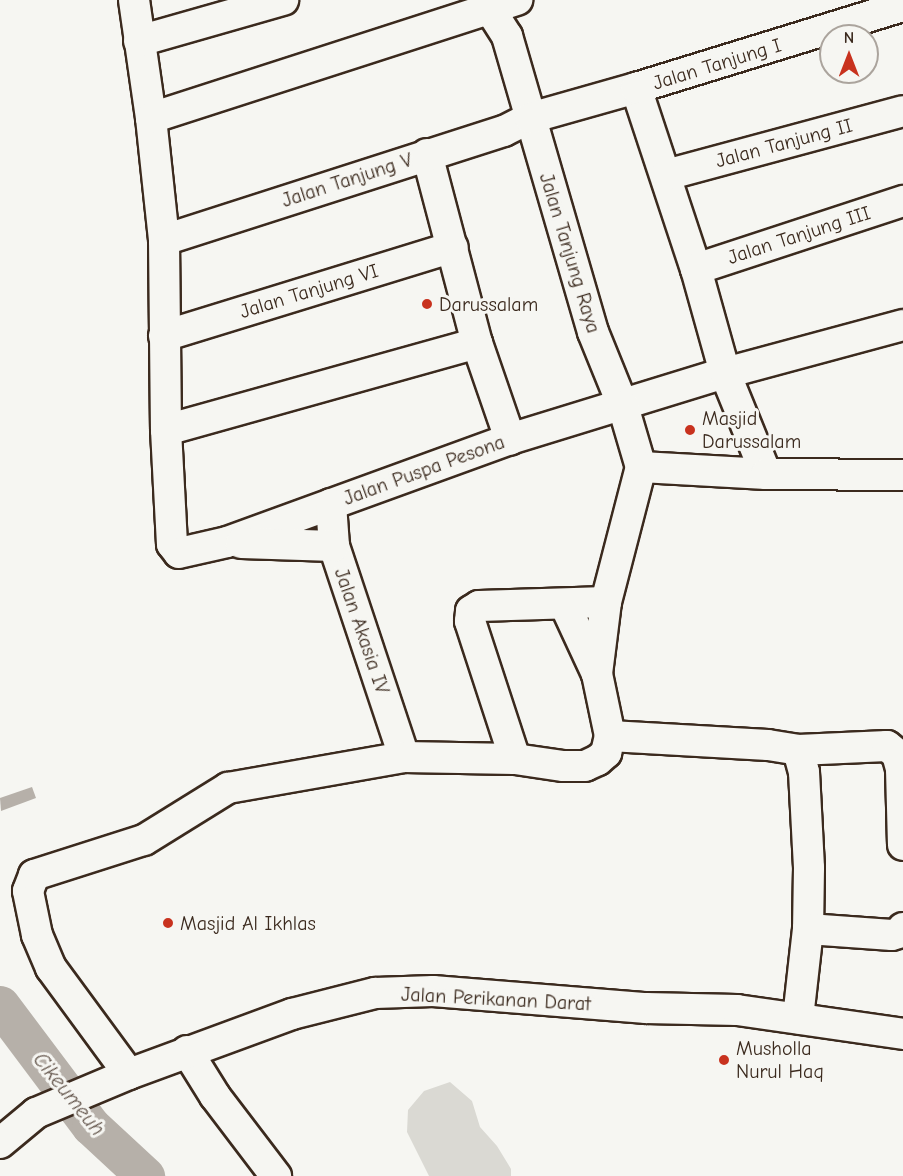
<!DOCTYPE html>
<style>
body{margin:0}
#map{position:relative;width:903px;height:1176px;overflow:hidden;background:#f6f6f2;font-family:"Comic Neue",sans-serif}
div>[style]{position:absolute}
.green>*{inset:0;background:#dad9d3}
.water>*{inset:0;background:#b6b0a9}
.river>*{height:39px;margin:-19.5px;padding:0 19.5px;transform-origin:19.5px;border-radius:19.5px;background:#b6b0a9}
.roads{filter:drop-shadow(2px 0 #3b2a1e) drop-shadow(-2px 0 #3b2a1e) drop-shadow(0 2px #3b2a1e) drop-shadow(0 -2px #3b2a1e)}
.minor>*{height:30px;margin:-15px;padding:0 15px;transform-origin:15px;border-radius:15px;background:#f6f6f2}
.dots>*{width:16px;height:16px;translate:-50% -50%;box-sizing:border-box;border:3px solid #f6f6f2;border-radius:50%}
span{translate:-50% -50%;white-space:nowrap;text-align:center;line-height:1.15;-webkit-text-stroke:6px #f6f6f2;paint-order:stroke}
.street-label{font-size:20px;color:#3b2a1e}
.poi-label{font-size:20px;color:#3b2a1e}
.left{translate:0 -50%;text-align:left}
.water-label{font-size:21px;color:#605248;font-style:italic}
.north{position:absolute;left:819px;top:24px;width:60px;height:60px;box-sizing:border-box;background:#f6f6f2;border:2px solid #aba49d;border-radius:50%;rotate:0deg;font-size:16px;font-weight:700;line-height:24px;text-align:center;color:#3b2a1e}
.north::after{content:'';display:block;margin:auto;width:21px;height:27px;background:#c8321e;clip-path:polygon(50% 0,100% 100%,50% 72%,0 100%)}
</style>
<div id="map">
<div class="green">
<i style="clip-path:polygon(450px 1082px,472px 1101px,480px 1127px,497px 1146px,511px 1169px,511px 1176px,429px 1176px,407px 1132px,408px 1110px,424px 1091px)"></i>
</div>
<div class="water">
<i style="clip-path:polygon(32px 787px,36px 798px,1px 811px,0 798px)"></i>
</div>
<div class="river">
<i style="left:0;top:1005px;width:151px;rotate:53.1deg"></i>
<i style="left:91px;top:1126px;width:74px;rotate:42.8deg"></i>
</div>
<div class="roads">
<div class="minor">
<i style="left:134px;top:0;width:119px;rotate:81.8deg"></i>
<i style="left:151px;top:118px;width:123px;rotate:83.9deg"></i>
<i style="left:164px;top:240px;width:190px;rotate:89.4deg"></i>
<i style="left:166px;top:430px;width:114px;rotate:87deg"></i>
<i style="left:172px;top:544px;width:11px;rotate:52deg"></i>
<i style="left:179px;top:553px;width:49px;rotate:-12.9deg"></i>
<i style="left:227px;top:542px;width:301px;rotate:-20deg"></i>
<i style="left:510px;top:439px;width:225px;rotate:-17.1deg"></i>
<i style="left:725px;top:373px;width:184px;rotate:-15.1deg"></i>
<i style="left:484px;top:0;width:43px;rotate:57.4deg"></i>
<i style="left:507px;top:36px;width:308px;rotate:73.8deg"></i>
<i style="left:593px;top:332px;width:80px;rotate:67.9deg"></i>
<i style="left:623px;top:406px;width:64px;rotate:73.6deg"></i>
<i style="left:139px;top:41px;width:150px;rotate:-15.9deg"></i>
<i style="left:636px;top:88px;width:191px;rotate:71.7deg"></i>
<i style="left:696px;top:269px;width:108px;rotate:74.4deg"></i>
<i style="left:725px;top:373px;width:109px;rotate:67.9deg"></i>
<i style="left:151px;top:118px;width:385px;rotate:-17.9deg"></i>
<i style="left:427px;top:154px;width:196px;rotate:75.2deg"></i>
<i style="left:477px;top:343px;width:102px;rotate:71deg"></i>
<i style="left:666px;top:175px;width:245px;rotate:-15.1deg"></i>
<i style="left:164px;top:240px;width:357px;rotate:-17.8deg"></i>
<i style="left:504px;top:131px;width:29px;rotate:-27deg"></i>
<i style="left:530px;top:118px;width:110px;rotate:-15.8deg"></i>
<i style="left:636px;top:88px;width:279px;rotate:-17.1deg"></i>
<i style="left:696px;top:269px;width:218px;rotate:-18.2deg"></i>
<i style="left:164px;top:336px;width:302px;rotate:-17.1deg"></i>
<i style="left:166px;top:430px;width:323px;rotate:-15.6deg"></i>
<i style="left:641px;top:467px;width:125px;rotate:3.2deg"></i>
<i style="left:766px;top:474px;width:137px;rotate:0.4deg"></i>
<i style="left:331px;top:504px;width:42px;rotate:85.9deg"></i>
<i style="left:334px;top:546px;width:222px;rotate:71.6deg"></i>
<i style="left:241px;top:543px;width:93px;rotate:1.8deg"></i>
<i style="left:565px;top:605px;width:76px;rotate:65.1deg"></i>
<i style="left:610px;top:736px;width:158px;rotate:3.3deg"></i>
<i style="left:768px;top:745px;width:30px;rotate:9deg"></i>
<i style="left:798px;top:750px;width:23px;rotate:75deg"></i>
<i style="left:804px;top:772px;width:96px;rotate:87deg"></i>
<i style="left:809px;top:868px;width:61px;rotate:90.9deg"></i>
<i style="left:808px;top:929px;width:90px;rotate:96.4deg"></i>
<i style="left:798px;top:750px;width:89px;rotate:-2.6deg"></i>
<i style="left:887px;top:746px;width:13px;rotate:39deg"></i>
<i style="left:897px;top:754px;width:16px;rotate:75deg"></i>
<i style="left:901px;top:769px;width:76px;rotate:88.5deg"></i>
<i style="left:515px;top:759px;width:145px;rotate:-108.1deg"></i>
<i style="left:470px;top:621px;width:10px;rotate:-84deg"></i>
<i style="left:471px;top:611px;width:9px;rotate:-32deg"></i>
<i style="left:479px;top:606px;width:127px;rotate:-1.8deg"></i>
<i style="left:808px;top:929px;width:84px;rotate:4.1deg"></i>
<i style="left:892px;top:935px;width:10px;rotate:-17deg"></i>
<i style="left:902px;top:932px;width:4px;rotate:-76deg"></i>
<i style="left:187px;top:1051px;width:53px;rotate:58.1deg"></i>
<i style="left:215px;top:1096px;width:101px;rotate:52.7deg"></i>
<i style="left:129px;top:1074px;width:132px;rotate:-126.3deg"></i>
<i style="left:51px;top:968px;width:36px;rotate:-113deg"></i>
<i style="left:37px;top:935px;width:45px;rotate:-101.6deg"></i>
<i style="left:28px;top:891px;width:17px;rotate:-69deg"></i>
<i style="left:34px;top:875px;width:115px;rotate:-17.7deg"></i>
<i style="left:144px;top:840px;width:99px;rotate:-31.8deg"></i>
<i style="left:228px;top:788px;width:179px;rotate:-10deg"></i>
<i style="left:404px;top:757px;width:111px;rotate:1deg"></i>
<i style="left:515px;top:759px;width:49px;rotate:8.3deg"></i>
<i style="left:563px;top:766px;width:22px"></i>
<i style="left:585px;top:766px;width:14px;rotate:-25deg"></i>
<i style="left:598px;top:760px;width:11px;rotate:-41deg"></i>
<i style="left:606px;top:753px;width:17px;rotate:-77deg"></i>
<i style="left:610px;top:736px;width:63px;rotate:-101.8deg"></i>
<i style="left:597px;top:674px;width:73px;rotate:-82.9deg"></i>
<i style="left:606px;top:602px;width:139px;rotate:-75.5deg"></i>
<i style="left:0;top:1143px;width:47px;rotate:-39.8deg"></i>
<i style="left:36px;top:1113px;width:101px;rotate:-22.8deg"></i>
<i style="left:129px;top:1074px;width:174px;rotate:-20.2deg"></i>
<i style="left:292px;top:1014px;width:86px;rotate:-14.2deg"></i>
<i style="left:375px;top:993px;width:58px;rotate:-2deg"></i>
<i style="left:433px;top:991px;width:214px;rotate:4.6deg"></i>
<i style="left:646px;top:1008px;width:91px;rotate:1.3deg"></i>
<i style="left:737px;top:1010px;width:168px;rotate:8.2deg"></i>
</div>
</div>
<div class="dots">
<i style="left:427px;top:304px;background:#c8321e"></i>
<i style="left:690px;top:430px;background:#c8321e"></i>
<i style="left:168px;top:923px;background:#c8321e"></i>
<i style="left:724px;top:1060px;background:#c8321e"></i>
</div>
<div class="street-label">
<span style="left:717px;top:64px;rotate:-17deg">Jalan Tanjung I</span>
<span style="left:784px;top:143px;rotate:-15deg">Jalan Tanjung II</span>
<span style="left:347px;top:180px;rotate:-18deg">Jalan Tanjung V</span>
<span style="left:799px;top:235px;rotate:-18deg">Jalan Tanjung III</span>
<span style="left:570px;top:253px;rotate:73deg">Jalan Tanjung Raya</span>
<span style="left:309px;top:291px;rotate:-17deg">Jalan Tanjung VI</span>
<span style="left:424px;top:470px;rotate:-20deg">Jalan Puspa Pesona</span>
<span style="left:362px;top:631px;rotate:71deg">Jalan Akasia IV</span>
<span style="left:496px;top:999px;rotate:3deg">Jalan Perikanan Darat</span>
</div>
<div class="poi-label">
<span class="left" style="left:439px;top:304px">Darussalam</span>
<span class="left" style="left:702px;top:430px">Masjid<br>Darussalam</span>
<span class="left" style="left:180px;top:923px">Masjid Al Ikhlas</span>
<span class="left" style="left:736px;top:1060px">Musholla<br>Nurul Haq</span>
</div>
<div class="water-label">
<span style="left:69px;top:1094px;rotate:51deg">Cikeumeuh</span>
</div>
<div class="north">N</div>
</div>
